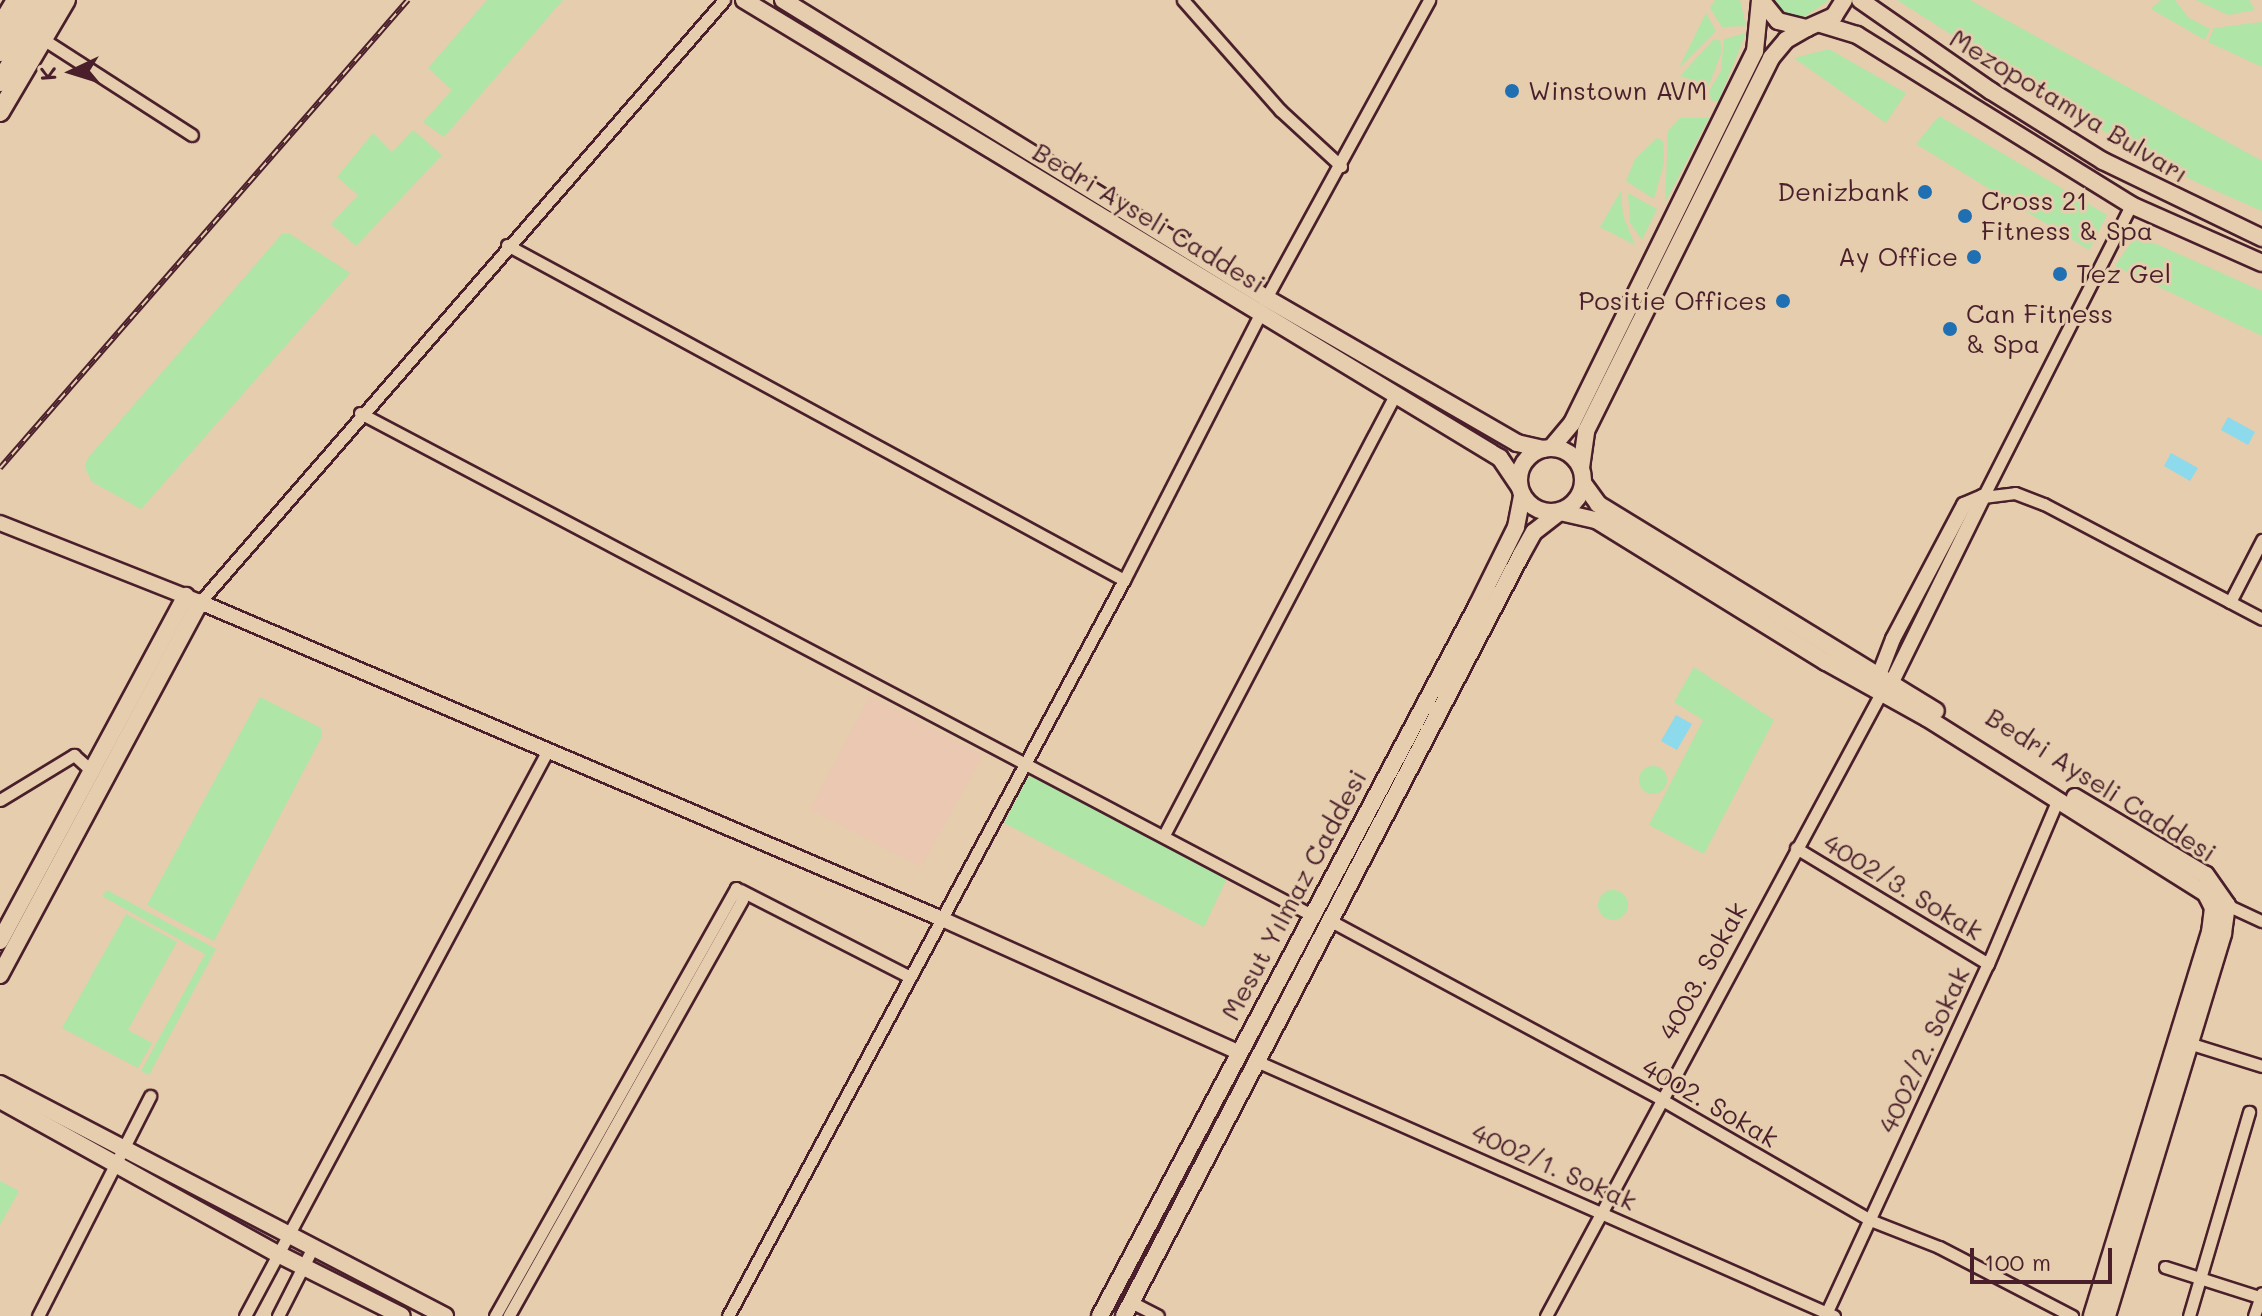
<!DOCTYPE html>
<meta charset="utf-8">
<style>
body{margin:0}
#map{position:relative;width:2262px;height:1316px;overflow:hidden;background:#e5cdae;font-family:Mali,sans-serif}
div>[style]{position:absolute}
.built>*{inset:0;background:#ebc8b1}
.green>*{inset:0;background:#afe5a7}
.round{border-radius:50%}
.water>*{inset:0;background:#8cdaeb}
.roads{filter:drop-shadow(2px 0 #4a1f2b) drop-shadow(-2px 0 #4a1f2b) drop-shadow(0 2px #4a1f2b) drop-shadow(0 -2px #4a1f2b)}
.minor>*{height:11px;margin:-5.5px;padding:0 5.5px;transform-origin:5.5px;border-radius:5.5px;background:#e5cdae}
.tertiary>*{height:14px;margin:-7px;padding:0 7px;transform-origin:7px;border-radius:7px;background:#e5cdae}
.secondary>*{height:16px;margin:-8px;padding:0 8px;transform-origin:8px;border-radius:8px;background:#e5cdae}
.secondary>.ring{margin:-8px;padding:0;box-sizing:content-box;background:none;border:16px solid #e5cdae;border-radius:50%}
.primary>*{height:16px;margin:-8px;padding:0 8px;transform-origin:8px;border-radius:8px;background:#e5cdae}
.trunk>*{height:18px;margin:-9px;padding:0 9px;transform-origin:9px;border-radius:9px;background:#e5cdae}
.rail>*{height:6px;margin-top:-3px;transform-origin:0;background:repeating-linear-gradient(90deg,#e5cdae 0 9px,#4a1f2b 0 18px);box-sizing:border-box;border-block:2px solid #4a1f2b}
.dots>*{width:22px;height:22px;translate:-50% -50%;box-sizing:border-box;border:4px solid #e5cdae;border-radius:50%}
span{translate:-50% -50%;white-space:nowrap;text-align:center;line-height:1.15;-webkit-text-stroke:6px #e5cdae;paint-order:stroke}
.poi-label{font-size:26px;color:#4a1f2b}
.left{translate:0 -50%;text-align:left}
.right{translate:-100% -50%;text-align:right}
.street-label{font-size:26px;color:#4a1f2b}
.north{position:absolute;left:32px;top:32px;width:80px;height:80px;-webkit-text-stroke:6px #e5cdae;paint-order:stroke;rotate:266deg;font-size:22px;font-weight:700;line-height:32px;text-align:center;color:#4a1f2b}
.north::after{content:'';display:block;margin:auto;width:28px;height:36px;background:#4a1f2b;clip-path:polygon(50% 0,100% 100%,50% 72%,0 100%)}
.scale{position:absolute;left:1970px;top:1248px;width:142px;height:36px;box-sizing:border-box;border:4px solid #4a1f2b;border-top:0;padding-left:10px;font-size:24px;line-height:28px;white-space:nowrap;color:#4a1f2b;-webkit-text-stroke:6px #e5cdae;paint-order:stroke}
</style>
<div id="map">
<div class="built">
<i style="clip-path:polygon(870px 696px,983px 755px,921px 867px,810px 809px)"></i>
</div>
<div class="green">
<i style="clip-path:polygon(487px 0,563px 0,444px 137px,423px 122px,452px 90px,428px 68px)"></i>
<i style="clip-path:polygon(1715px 0,1740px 0,1746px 26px,1722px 27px,1710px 8px)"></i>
<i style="clip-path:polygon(1772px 0,1829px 0,1803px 18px,1783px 13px)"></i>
<i style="clip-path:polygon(1897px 0,1970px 0,2262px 161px,2262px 211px,2196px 182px,2093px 125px)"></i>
<i style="clip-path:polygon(2161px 0,2175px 0,2189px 18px,2210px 29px,2205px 40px,2151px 9px)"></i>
<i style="clip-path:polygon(2196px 0,2249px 0,2255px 10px,2228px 15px)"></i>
<i style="clip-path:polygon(1706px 13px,1716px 31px,1679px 68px)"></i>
<i style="clip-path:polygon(2262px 22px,2262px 67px,2208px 42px,2214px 28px)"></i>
<i style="clip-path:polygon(1746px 33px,1718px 102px,1711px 100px,1709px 91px,1721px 71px,1724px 39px)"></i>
<i style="clip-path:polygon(1713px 40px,1720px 40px,1722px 51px,1709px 85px,1680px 76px)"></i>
<i style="clip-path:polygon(1829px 49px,1906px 93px,1886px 123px,1794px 58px)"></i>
<i style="clip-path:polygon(1939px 116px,2107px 215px,2089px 250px,1916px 144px)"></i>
<i style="clip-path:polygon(1680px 118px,1709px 118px,1665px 203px,1668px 131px)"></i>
<i style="clip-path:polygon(413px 130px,442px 155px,356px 246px,331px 224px,358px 195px,337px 177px,373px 133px,392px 152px)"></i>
<i style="clip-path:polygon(1657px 138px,1663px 141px,1664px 163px,1654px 199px,1626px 181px,1635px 159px)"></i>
<i style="clip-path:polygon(1621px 191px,1623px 215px,1635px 245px,1600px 227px)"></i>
<i style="clip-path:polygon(1628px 193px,1657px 209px,1642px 240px,1630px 223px)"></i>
<i style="clip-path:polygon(282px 234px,290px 234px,350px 273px,141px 509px,92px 482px,85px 468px,87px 459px)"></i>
<i style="clip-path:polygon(2136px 235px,2262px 291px,2262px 336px,2115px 266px)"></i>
<i style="clip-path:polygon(1694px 667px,1774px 720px,1704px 854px,1649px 825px,1703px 720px,1674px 702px)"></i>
<i style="clip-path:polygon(260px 697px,321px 728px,322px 736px,214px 941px,147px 905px)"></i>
<i class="round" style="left:1639px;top:766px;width:28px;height:28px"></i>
<i style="clip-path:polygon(1035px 776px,1227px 878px,1204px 927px,1004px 823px,1028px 777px)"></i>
<i style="clip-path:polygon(107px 890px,216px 949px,149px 1075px,141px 1071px,205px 954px,102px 896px)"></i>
<i class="round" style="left:1598px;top:890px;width:30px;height:30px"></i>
<i style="clip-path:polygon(126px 914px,177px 942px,128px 1030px,152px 1043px,138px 1068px,62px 1028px)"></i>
<i style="clip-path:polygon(0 1181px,19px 1191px,0 1225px)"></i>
</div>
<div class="water">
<i style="clip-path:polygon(2228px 417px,2255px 432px,2248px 445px,2221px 430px)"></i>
<i style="clip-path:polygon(2171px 453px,2198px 468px,2190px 481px,2164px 466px)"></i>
<i style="clip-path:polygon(1676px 715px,1692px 724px,1677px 750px,1661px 741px)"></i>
</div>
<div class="roads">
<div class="minor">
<i style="left:1183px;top:0;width:147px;rotate:48.6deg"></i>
<i style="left:1280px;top:110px;width:83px;rotate:42.6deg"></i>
<i style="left:43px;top:39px;width:177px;rotate:32.8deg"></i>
<i style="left:507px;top:245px;width:702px;rotate:28.5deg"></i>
<i style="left:1266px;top:298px;width:340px;rotate:-61.3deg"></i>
<i style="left:360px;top:413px;width:1074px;rotate:27.81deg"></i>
<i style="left:1983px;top:497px;width:327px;rotate:-63.1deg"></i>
<i style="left:1983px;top:497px;width:32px;rotate:-7deg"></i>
<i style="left:2015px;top:493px;width:31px;rotate:21deg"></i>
<i style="left:2044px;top:504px;width:246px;rotate:27.8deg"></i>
<i style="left:200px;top:602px;width:798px;rotate:-48.96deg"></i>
<i style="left:2230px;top:602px;width:70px;rotate:-62.7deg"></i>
<i style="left:0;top:800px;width:87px;rotate:-31.3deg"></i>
<i style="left:74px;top:755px;width:24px;rotate:42deg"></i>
<i style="left:1164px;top:835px;width:497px;rotate:-62.3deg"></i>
<i style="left:1796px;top:848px;width:224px;rotate:31.1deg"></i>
<i style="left:740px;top:890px;width:191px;rotate:27.1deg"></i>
<i style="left:2227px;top:905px;width:38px;rotate:25deg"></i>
<i style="left:1329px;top:920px;width:375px;rotate:28.3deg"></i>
<i style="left:1659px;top:1098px;width:244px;rotate:30deg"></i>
<i style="left:1870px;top:1220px;width:74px;rotate:21.4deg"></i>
<i style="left:1939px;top:1247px;width:150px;rotate:27.4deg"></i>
<i style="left:2188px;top:1043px;width:77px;rotate:17.3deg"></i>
<i style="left:1254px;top:1060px;width:634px;rotate:23.82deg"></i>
<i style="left:2165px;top:1267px;width:102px;rotate:17.7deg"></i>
<i style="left:1131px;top:1302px;width:30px;rotate:27deg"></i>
<i style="left:38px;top:1316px;width:247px;rotate:-63deg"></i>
<i style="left:245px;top:1316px;width:642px;rotate:-61.84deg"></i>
<i style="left:278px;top:1316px;width:73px;rotate:-63.1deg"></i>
<i style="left:495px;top:1316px;width:491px;rotate:-60.6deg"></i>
<i style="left:736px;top:888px;width:13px;rotate:63deg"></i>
<i style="left:742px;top:900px;width:477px;rotate:119.3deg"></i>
<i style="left:728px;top:1316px;width:836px;rotate:-61.72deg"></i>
<i style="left:1124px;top:580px;width:299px;rotate:-62.9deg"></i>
<i style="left:1546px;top:1316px;width:707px;rotate:-61.73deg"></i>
<i style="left:1825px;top:1316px;width:388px;rotate:-65.2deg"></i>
<i style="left:1988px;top:964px;width:179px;rotate:-67deg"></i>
<i style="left:2189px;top:1316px;width:213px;rotate:-73.6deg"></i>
<i style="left:2254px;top:1316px;width:24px;rotate:-71deg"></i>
</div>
<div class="tertiary">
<i style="left:0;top:523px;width:215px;rotate:21.6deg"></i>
<i style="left:200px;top:602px;width:807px;rotate:23.13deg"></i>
<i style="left:942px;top:919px;width:325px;rotate:24.2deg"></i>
<i style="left:1876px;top:683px;width:47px;rotate:-68.9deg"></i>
<i style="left:1893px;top:639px;width:152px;rotate:-62.1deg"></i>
<i style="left:1964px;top:505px;width:21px;rotate:-23deg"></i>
<i style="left:1886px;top:694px;width:220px;rotate:-63.8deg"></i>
</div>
<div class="secondary">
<i style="left:744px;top:0;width:884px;rotate:31.21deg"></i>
<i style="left:1500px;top:458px;width:34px;rotate:56deg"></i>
<i style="left:783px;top:0;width:568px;rotate:31.67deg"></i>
<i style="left:1266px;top:298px;width:290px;rotate:30deg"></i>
<i style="left:1517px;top:443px;width:27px;rotate:13deg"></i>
<i style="left:1552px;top:447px;width:31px;rotate:-50deg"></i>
<i style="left:1572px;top:423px;width:415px;rotate:-63.8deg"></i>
<i style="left:1755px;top:51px;width:51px;rotate:-84.4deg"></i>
<i class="ring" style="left:1519px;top:448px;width:48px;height:48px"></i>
<i style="left:1581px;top:468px;width:37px;rotate:-82deg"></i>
<i style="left:1586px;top:431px;width:416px;rotate:-63.6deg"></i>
<i style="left:1771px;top:58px;width:23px;rotate:-50deg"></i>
<i style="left:1786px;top:40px;width:24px;rotate:-30deg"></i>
<i style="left:1583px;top:483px;width:26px;rotate:54deg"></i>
<i style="left:1598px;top:504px;width:396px;rotate:31.5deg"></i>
<i style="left:2075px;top:797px;width:152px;rotate:30.8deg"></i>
<i style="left:2206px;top:875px;width:37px;rotate:55deg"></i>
<i style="left:2227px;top:905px;width:29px;rotate:98deg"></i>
<i style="left:2223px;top:934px;width:399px;rotate:106.9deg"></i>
<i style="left:0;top:941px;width:392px;rotate:-61.7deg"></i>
<i style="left:0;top:975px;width:423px;rotate:-61.8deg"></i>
<i style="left:0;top:1084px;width:502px;rotate:27.54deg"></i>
<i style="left:0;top:1100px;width:320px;rotate:29deg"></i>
<i style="left:280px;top:1255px;width:136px;rotate:26.6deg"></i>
<i style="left:1100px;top:1316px;width:804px;rotate:-62.03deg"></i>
<i style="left:1477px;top:606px;width:88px;rotate:-63.7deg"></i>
<i style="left:1516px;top:527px;width:33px;rotate:-79deg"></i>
<i style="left:1124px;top:1316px;width:858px;rotate:-62.45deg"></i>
<i style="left:1521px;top:555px;width:26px;rotate:-61deg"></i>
<i style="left:1534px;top:532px;width:33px;rotate:-38deg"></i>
<i style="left:1560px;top:512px;width:37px;rotate:13deg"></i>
<i style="left:1596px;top:520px;width:270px;rotate:31.7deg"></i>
<i style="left:1826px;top:662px;width:115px;rotate:29deg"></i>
<i style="left:1927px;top:718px;width:330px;rotate:32.2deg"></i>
<i style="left:2206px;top:894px;width:16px;rotate:63deg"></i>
<i style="left:2213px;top:908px;width:24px;rotate:97deg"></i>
<i style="left:2210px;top:932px;width:402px;rotate:107.1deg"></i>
</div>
<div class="primary">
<i style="left:1761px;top:0;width:27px;rotate:51deg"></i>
<i style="left:1778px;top:21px;width:30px;rotate:14deg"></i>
<i style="left:1807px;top:28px;width:30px;rotate:-24deg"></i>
<i style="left:1834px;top:16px;width:19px;rotate:-58deg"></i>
<i style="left:1860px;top:0;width:160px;rotate:34.8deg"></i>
<i style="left:1991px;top:91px;width:132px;rotate:32deg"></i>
<i style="left:2103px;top:161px;width:177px;rotate:25.8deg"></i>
<i style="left:1821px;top:24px;width:38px;rotate:17deg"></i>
<i style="left:1857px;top:35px;width:322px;rotate:31.8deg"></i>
<i style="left:2131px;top:205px;width:143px;rotate:23.9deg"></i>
</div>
<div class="trunk">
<i style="left:0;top:27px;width:31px;rotate:-59deg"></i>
<i style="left:0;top:52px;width:60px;rotate:-60deg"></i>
<i style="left:0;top:82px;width:95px;rotate:-59.7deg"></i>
<i style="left:0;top:112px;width:130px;rotate:-59.5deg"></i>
</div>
</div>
<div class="rail">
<i style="left:0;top:468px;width:621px;rotate:-48.92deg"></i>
</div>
<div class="dots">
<i style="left:1512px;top:91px;background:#1f6fb2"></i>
<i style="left:1925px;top:192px;background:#1f6fb2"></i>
<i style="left:1965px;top:216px;background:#1f6fb2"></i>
<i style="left:1974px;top:257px;background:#1f6fb2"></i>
<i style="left:2060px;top:274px;background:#1f6fb2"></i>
<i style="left:1783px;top:301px;background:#1f6fb2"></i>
<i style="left:1950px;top:329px;background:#1f6fb2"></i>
</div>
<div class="poi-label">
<span class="left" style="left:1528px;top:91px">Winstown AVM</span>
<span class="right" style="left:1909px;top:192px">Denizbank</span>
<span class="left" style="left:1981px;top:216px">Cross 21<br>Fitness &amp; Spa</span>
<span class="right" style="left:1958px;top:257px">Ay Office</span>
<span class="left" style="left:2076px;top:274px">Tez Gel</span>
<span class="right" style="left:1767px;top:301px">Positie Offices</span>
<span class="left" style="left:1966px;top:329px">Can Fitness<br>&amp; Spa</span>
</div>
<div class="street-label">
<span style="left:2069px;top:106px;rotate:31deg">Mezopotamya Bulvarı</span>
<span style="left:1149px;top:218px;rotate:31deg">Bedri Ayseli Caddesi</span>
<span style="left:2101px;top:785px;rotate:32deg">Bedri Ayseli Caddesi</span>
<span style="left:1903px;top:887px;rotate:31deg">4002/3. Sokak</span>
<span style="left:1294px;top:895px;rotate:-62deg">Mesut Yılmaz Caddesi</span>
<span style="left:1703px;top:971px;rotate:-61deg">4003. Sokak</span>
<span style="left:1924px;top:1050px;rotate:-65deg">4002/2. Sokak</span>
<span style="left:1710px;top:1103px;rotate:30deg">4002. Sokak</span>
<span style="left:1554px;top:1167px;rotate:24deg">4002/1. Sokak</span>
</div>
<div class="north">K</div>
<div class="scale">100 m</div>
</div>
